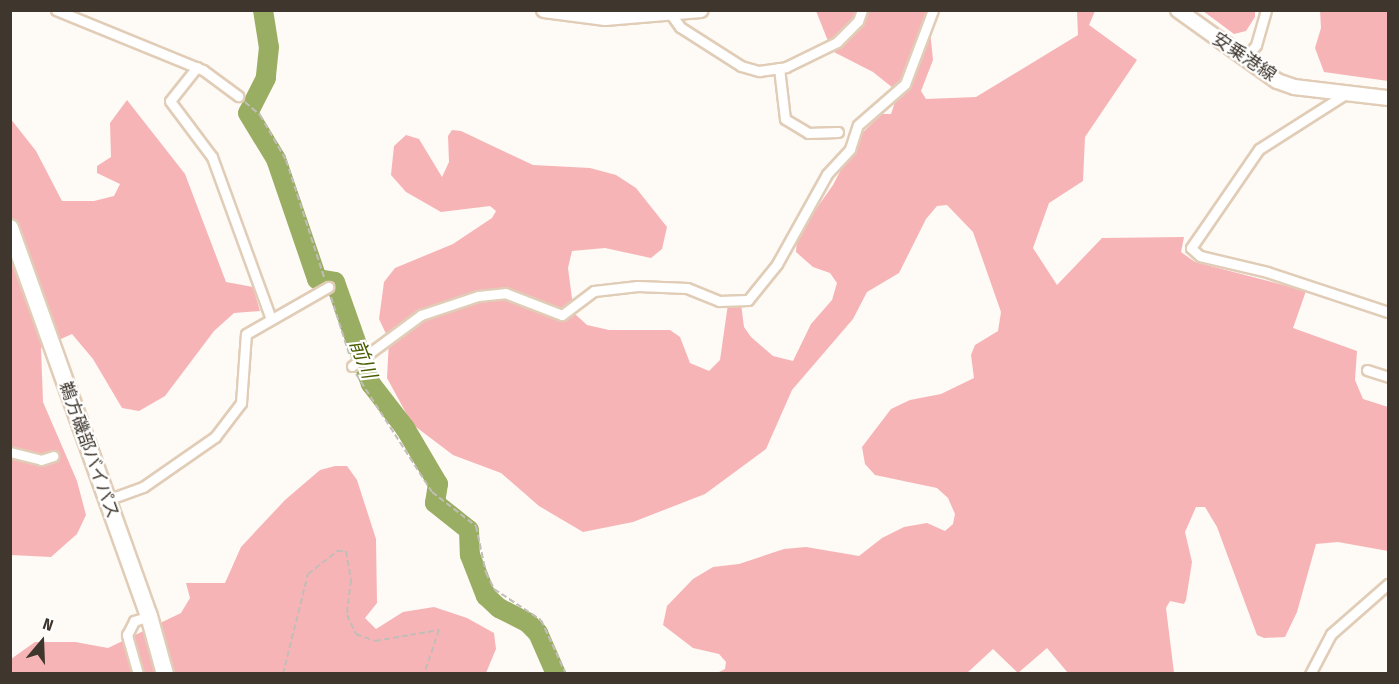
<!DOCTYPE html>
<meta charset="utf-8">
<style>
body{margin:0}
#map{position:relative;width:1399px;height:684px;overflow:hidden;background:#fefaf5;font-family:"Fira Sans Condensed","Noto Sans JP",sans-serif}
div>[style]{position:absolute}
.green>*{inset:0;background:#f7b4b6}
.river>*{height:20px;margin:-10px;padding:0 10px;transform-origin:10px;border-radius:10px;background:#99ae62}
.path>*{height:2px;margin-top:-1px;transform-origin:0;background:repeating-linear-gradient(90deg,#c2bdb7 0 6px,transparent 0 9px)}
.roads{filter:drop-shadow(2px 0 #e1cdb7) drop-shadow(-2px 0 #e1cdb7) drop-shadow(0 2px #e1cdb7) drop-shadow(0 -2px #e1cdb7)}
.street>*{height:9px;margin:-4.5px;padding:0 4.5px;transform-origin:4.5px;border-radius:4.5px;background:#fff}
.secondary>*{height:14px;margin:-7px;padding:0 7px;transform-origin:7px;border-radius:7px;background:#fff}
.highway>*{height:16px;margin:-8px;padding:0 8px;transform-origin:8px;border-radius:8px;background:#fff}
span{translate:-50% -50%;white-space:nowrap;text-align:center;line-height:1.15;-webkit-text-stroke:4.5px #fff;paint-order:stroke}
.street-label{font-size:18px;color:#3f372e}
.water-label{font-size:20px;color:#4b5c00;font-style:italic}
.frame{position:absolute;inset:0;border:12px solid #3f372e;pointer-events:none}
.north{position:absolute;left:12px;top:612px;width:60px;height:60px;-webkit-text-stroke:4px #fff;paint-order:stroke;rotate:19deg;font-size:16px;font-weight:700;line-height:24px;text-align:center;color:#3f372e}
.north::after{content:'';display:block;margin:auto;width:21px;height:27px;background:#3f372e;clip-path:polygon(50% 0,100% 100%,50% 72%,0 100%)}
</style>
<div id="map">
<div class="green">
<i style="clip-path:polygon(816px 11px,928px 11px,933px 60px,921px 91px,926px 99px,976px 97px,1078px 35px,1077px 11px,1095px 11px,1089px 25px,1137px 60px,1085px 137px,1083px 181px,1049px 203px,1033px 248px,1057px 285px,1102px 238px,1184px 237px,1181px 252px,1195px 262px,1306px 291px,1293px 328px,1357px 351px,1355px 380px,1363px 399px,1388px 407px,1388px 551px,1338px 542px,1316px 544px,1297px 612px,1285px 637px,1264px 638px,1257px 635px,1217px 527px,1205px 507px,1196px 507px,1185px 532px,1192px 562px,1186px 600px,1184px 604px,1170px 601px,1166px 608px,1174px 673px,1068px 673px,1047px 648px,1018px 673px,993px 649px,967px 673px,717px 673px,725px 669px,726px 662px,719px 654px,693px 648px,663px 625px,667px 606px,693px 579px,713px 567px,739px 564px,784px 549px,806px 547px,859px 556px,882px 538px,904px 527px,927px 523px,945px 531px,953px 524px,955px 514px,948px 498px,937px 488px,875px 475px,865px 464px,862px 447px,891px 409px,910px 400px,941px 394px,974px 378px,971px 355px,975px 345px,998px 331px,1001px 312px,973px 232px,947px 205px,937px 206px,926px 219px,899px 273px,867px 292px,853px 319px,792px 390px,766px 449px,705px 494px,633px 522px,583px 532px,539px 506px,501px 473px,453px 455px,412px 424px,387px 378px,389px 340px,379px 319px,384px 282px,395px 268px,453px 244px,492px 218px,496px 211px,490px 206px,441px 212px,406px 192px,391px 175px,394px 146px,406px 135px,419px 139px,442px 177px,449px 162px,448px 136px,452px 130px,461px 131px,533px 165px,590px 168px,616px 175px,636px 188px,667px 227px,662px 249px,651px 258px,605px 248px,572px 251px,568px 268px,573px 306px,575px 314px,587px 325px,609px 330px,670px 330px,680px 337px,690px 363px,709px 371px,720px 360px,728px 304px,741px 304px,744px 327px,751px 337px,773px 356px,793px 361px,811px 324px,832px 300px,837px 283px,830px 273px,813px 267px,796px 252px,797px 236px,833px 185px,858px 137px,882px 114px,891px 114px,895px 102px,893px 88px,873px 72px,832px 51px)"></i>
<i style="clip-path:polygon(1203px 11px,1255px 11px,1255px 17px,1246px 31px,1234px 34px)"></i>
<i style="clip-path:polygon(1320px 11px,1388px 11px,1388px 81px,1324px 72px,1315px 48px,1321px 28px)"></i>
<i style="clip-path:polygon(127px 100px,185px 174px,226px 282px,253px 287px,260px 311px,234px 313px,214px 331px,165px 396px,139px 411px,122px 408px,93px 359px,72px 334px,41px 348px,43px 402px,77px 481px,86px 515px,77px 534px,51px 557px,11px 555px,10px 118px,36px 151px,62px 201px,94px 201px,114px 196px,120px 184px,97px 173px,97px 166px,111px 157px,110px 123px)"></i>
<i style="clip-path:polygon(335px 466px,347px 466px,357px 480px,376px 539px,377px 603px,365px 618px,376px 629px,403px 612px,434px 607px,467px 618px,494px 633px,496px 649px,486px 673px,11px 674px,11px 659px,35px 642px,75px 642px,108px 648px,181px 613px,190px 598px,186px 583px,225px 583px,241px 547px,285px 500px,320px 470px)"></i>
</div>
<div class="river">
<i style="left:263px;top:10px;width:37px;rotate:81deg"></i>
<i style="left:269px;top:47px;width:31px;rotate:96deg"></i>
<i style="left:266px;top:78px;width:39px;rotate:117deg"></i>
<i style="left:248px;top:113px;width:54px;rotate:58.7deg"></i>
<i style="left:276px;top:159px;width:127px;rotate:71.1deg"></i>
<i style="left:317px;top:279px;width:18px;rotate:9deg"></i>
<i style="left:335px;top:282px;width:108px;rotate:70.6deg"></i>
<i style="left:371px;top:384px;width:56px;rotate:52.3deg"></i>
<i style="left:405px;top:428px;width:65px;rotate:59.5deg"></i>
<i style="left:438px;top:484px;width:19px;rotate:99deg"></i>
<i style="left:435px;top:503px;width:43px;rotate:38.5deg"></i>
<i style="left:469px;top:530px;width:25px;rotate:88deg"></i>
<i style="left:470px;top:555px;width:44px;rotate:68.7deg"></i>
<i style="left:486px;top:596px;width:18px;rotate:43deg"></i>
<i style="left:499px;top:608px;width:31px;rotate:27deg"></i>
<i style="left:527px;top:622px;width:16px;rotate:45deg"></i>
<i style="left:538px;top:633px;width:45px;rotate:66.3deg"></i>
</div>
<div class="path">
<i style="left:245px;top:102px;width:20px;rotate:41deg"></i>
<i style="left:260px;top:115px;width:52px;rotate:60deg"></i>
<i style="left:286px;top:160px;width:123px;rotate:72deg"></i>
<i style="left:331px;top:297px;width:63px;rotate:72.4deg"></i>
<i style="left:356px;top:374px;width:140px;rotate:57.2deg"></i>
<i style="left:432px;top:492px;width:56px;rotate:37.7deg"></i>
<i style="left:476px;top:526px;width:48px;rotate:78deg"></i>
<i style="left:486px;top:573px;width:18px;rotate:63deg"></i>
<i style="left:494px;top:589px;width:56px;rotate:33.4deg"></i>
<i style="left:541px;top:620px;width:60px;rotate:65.2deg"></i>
<i style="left:283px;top:674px;width:103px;rotate:-76deg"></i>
<i style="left:308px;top:574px;width:37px;rotate:-38deg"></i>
<i style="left:337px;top:551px;width:9px"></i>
<i style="left:346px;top:551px;width:29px;rotate:80deg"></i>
<i style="left:351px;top:580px;width:35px;rotate:97deg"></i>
<i style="left:347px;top:615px;width:21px;rotate:65deg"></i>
<i style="left:356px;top:634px;width:20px;rotate:20deg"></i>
<i style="left:375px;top:641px;width:65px;rotate:-9.8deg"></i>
<i style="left:439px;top:630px;width:46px;rotate:108.8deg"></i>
</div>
<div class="roads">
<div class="street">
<i style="left:56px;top:10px;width:159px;rotate:22.2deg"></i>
<i style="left:203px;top:70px;width:44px;rotate:36.6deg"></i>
<i style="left:670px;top:13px;width:17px;rotate:54deg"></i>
<i style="left:680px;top:27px;width:72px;rotate:32.6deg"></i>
<i style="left:741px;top:66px;width:19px;rotate:16deg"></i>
<i style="left:759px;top:71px;width:27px;rotate:-8deg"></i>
<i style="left:786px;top:67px;width:57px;rotate:-26.1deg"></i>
<i style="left:837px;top:42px;width:30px;rotate:-45deg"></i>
<i style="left:858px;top:21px;width:12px;rotate:-70deg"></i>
<i style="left:1244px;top:59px;width:18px;rotate:-49deg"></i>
<i style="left:1256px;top:45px;width:36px;rotate:-74deg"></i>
<i style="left:197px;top:67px;width:43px;rotate:128.5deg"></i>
<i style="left:170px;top:101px;width:70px;rotate:53.1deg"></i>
<i style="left:212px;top:157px;width:172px;rotate:70deg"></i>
<i style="left:779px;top:68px;width:51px;rotate:83.3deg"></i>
<i style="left:785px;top:119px;width:27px;rotate:31deg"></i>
<i style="left:808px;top:133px;width:30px;rotate:-2deg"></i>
<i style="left:1347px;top:93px;width:104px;rotate:147.5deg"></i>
<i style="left:1259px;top:149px;width:120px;rotate:124.5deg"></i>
<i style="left:1191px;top:248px;width:12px;rotate:42deg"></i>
<i style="left:1200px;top:256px;width:69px;rotate:13.4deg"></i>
<i style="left:1267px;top:272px;width:127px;rotate:18.3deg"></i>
<i style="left:352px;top:366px;width:86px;rotate:-36.5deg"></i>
<i style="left:421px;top:315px;width:60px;rotate:-18.4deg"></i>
<i style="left:478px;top:296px;width:27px;rotate:-6deg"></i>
<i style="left:505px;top:293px;width:61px;rotate:21.1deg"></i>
<i style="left:562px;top:315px;width:40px;rotate:-37deg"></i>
<i style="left:594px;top:291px;width:44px;rotate:-6.5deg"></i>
<i style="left:638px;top:286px;width:49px;rotate:2.3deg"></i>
<i style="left:687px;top:288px;width:35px;rotate:22deg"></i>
<i style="left:719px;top:301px;width:29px;rotate:-2deg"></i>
<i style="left:748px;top:300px;width:46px;rotate:-51.1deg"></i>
<i style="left:777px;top:264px;width:103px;rotate:-60.9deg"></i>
<i style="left:827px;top:174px;width:34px;rotate:-47deg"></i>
<i style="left:850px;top:149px;width:25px;rotate:-72deg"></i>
<i style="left:858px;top:125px;width:62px;rotate:-41.1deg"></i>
<i style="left:905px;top:84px;width:79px;rotate:-69.3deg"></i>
<i style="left:1367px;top:370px;width:22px;rotate:18deg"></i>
<i style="left:10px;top:452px;width:32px;rotate:14deg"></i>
<i style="left:41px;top:460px;width:13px;rotate:-18deg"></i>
<i style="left:107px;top:500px;width:38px;rotate:-20deg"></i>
<i style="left:143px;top:487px;width:88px;rotate:-34.8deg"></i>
<i style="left:215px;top:437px;width:43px;rotate:-52.6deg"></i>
<i style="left:241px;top:403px;width:69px;rotate:-85.9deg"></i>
<i style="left:246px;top:334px;width:95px;rotate:-29.8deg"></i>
<i style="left:138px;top:674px;width:41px;rotate:-105.8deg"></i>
<i style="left:127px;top:635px;width:16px;rotate:-63deg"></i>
<i style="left:134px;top:621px;width:16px;rotate:-18deg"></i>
<i style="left:1310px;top:674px;width:45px;rotate:-62.3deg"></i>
<i style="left:1331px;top:634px;width:76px;rotate:-41.3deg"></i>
</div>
<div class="secondary">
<i style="left:544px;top:10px;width:62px;rotate:7.5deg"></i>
<i style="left:605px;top:18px;width:96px;rotate:-4.8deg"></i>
<i style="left:1178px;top:10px;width:122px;rotate:35.6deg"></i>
<i style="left:1277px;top:81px;width:18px;rotate:19deg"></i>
<i style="left:1294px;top:87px;width:95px;rotate:6.7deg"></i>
</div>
<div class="highway">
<i style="left:10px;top:228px;width:412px;rotate:70.3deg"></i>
<i style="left:149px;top:616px;width:60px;rotate:74.6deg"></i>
</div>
</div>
<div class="street-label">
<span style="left:1244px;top:57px;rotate:34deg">安乗港線</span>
<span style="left:89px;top:450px;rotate:70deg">鵜方磯部バイパス</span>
</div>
<div class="water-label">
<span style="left:363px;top:359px;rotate:69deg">前川</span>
</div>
<div class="frame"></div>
<div class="north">N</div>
</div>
